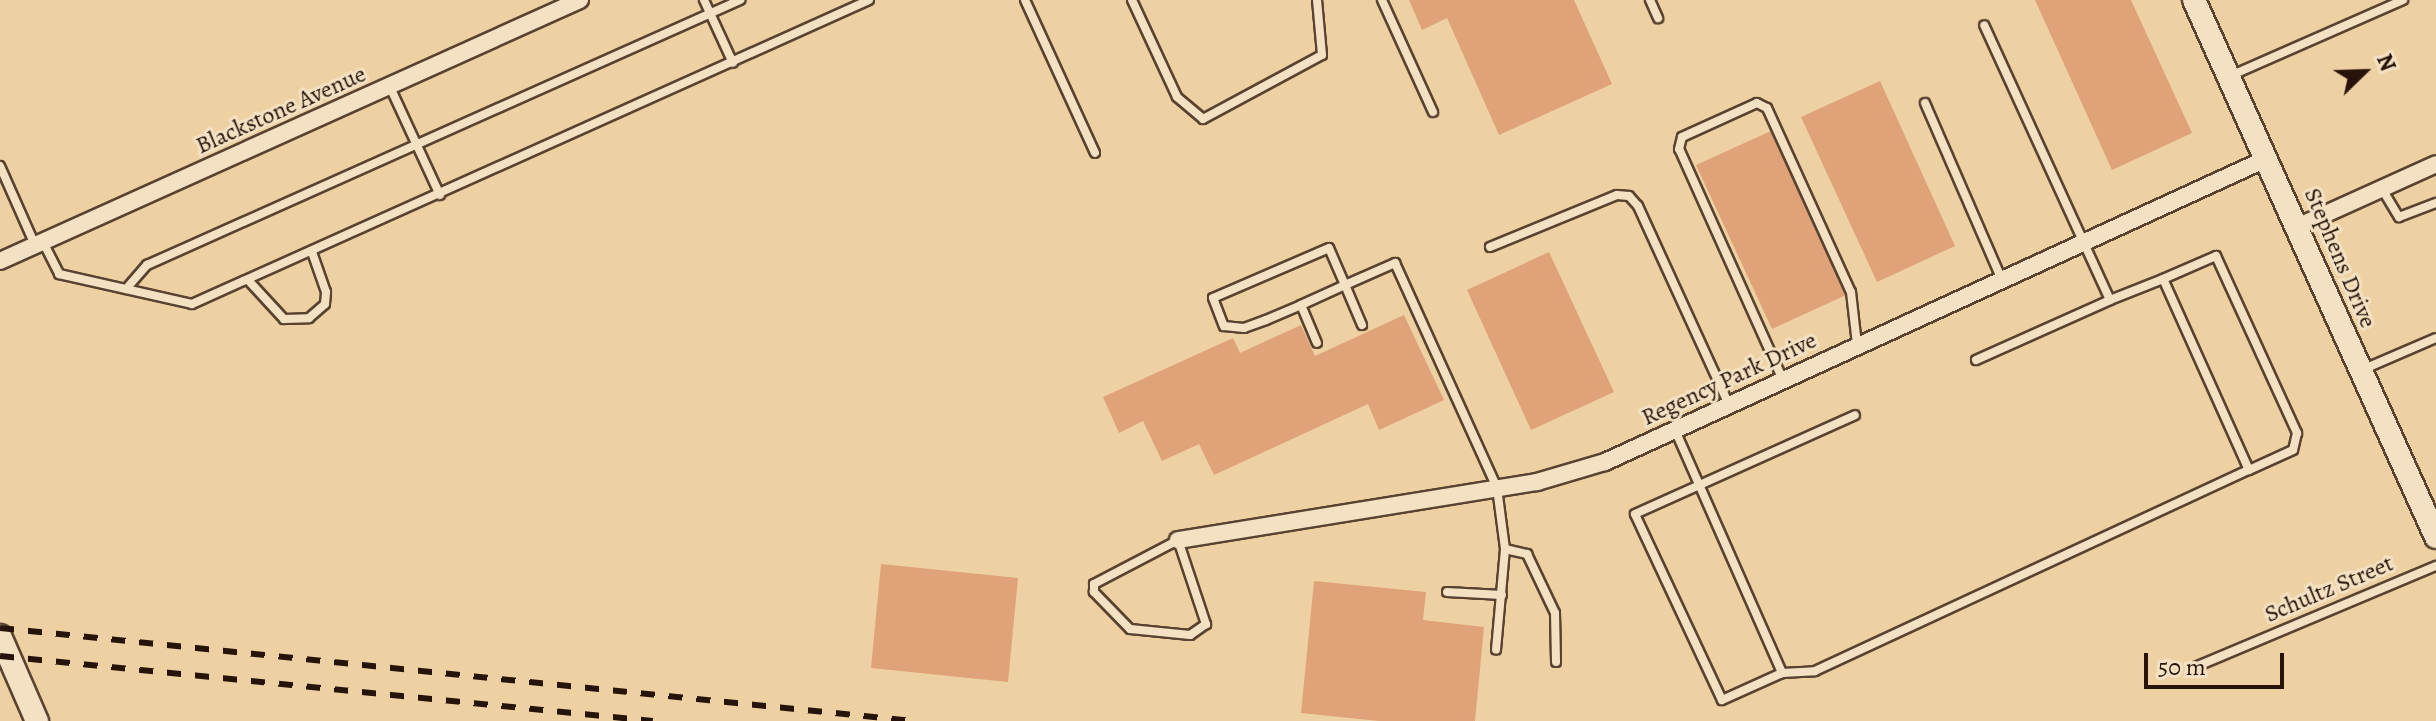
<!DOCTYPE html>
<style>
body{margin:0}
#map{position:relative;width:2436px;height:721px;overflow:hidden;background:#eed1a2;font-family:Alegreya,serif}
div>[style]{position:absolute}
.building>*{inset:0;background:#e0a278}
.roads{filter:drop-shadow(2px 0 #594230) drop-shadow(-2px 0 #594230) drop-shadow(0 2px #594230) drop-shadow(0 -2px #594230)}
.lane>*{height:8px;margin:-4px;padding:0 4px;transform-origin:4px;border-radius:4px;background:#f4e1c3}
.street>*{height:16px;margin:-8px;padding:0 8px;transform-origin:8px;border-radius:8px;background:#f4e1c3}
.secondary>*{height:22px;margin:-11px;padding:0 11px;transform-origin:11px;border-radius:11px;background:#f4e1c3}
.rail>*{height:6px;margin-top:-3px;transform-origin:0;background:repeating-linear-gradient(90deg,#27130a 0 14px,transparent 0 28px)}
span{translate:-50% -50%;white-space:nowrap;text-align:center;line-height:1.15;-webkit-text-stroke:6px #f4e1c3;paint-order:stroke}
.street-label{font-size:24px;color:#27130a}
.north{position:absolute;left:2324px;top:32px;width:80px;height:80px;-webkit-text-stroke:6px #f4e1c3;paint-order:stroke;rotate:67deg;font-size:22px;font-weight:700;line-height:32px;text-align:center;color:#27130a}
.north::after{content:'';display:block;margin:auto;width:28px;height:36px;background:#27130a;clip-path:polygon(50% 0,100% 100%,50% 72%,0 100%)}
.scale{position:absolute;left:2144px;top:653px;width:140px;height:36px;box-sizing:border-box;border:4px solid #27130a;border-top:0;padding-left:10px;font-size:24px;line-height:28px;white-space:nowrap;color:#27130a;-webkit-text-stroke:6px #f4e1c3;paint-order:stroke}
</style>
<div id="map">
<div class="building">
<i style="clip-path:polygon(1409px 0,1574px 0,1612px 84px,1499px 135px,1447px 18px,1422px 30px)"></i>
<i style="clip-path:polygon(2035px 0,2131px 0,2192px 133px,2112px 170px)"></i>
<i style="clip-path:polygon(1880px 81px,1955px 246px,1877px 282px,1801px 117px)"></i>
<i style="clip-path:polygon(1771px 131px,1846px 295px,1772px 329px,1696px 165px)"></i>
<i style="clip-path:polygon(1549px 252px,1614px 392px,1531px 430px,1467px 290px)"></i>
<i style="clip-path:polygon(1404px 315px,1444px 400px,1379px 430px,1368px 404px,1214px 475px,1199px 444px,1162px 461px,1143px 421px,1119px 433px,1103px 397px,1233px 338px,1240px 353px,1301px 325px,1315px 356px)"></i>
<i style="clip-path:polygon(881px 564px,1018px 578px,1008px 682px,871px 668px)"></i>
<i style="clip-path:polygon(1314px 581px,1426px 592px,1423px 620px,1484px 627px,1475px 721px,1379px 721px,1301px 713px)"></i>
</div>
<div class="roads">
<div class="lane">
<i style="left:704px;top:0;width:69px;rotate:65.3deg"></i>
<i style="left:1025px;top:0;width:168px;rotate:65.4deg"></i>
<i style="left:1132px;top:0;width:107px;rotate:65.1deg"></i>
<i style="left:1177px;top:97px;width:34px;rotate:40deg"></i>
<i style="left:1203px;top:119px;width:135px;rotate:-28.3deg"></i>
<i style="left:1322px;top:55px;width:55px;rotate:-95.2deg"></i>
<i style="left:1382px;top:0;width:123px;rotate:65.5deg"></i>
<i style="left:1650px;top:0;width:20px;rotate:66deg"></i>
<i style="left:2230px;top:76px;width:189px;rotate:-23.7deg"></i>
<i style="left:390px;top:87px;width:119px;rotate:65.2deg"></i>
<i style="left:1925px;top:103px;width:193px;rotate:66.5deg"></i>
<i style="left:0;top:166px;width:86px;rotate:66.1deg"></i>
<i style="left:2382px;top:189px;width:33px;rotate:59deg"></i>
<i style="left:2399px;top:217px;width:40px;rotate:-21deg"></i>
<i style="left:43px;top:242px;width:36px;rotate:63deg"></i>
<i style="left:59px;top:274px;width:136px;rotate:12.7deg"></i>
<i style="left:192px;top:304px;width:742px;rotate:-24.18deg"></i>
<i style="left:1490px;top:247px;width:137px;rotate:-22.3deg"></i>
<i style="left:1617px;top:195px;width:12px;rotate:5deg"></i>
<i style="left:1629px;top:196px;width:13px;rotate:48deg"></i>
<i style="left:1638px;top:206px;width:219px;rotate:65.4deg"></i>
<i style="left:2163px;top:279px;width:58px;rotate:-23.5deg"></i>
<i style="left:2216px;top:256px;width:195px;rotate:65.4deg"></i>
<i style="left:2297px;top:433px;width:17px;rotate:103deg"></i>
<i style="left:2293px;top:450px;width:48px;rotate:155.6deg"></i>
<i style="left:248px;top:280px;width:53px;rotate:47.3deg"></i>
<i style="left:284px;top:319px;width:25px;rotate:-2deg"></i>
<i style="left:309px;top:318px;width:21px;rotate:-41deg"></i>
<i style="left:325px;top:304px;width:12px;rotate:-85deg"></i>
<i style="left:326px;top:292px;width:42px;rotate:-109.3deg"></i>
<i style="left:126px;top:289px;width:32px;rotate:-49deg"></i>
<i style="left:147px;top:265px;width:650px;rotate:-24.08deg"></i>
<i style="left:1301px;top:305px;width:41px;rotate:67.2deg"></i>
<i style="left:1362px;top:325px;width:43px;rotate:-113deg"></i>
<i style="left:1345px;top:285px;width:40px;rotate:-113.4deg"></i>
<i style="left:1329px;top:248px;width:126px;rotate:156.7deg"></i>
<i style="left:1213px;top:298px;width:30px;rotate:69deg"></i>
<i style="left:1224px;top:326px;width:20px;rotate:6deg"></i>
<i style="left:1244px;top:328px;width:23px;rotate:-20deg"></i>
<i style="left:1266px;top:320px;width:38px;rotate:-23deg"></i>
<i style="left:1301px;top:305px;width:48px;rotate:-24.4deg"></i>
<i style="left:1345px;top:285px;width:55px;rotate:-23.7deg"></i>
<i style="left:1395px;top:263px;width:247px;rotate:65.6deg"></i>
<i style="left:1497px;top:488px;width:62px;rotate:82.5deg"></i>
<i style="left:1505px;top:549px;width:101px;rotate:95.1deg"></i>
<i style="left:1976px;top:360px;width:147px;rotate:-24.1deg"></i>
<i style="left:2364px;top:369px;width:78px;rotate:-23.3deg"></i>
<i style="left:1783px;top:380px;width:253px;rotate:-114.2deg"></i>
<i style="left:1679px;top:149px;width:12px;rotate:-76deg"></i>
<i style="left:1682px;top:137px;width:82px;rotate:-24.4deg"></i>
<i style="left:1757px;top:103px;width:11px;rotate:27deg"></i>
<i style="left:1767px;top:108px;width:202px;rotate:65.5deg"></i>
<i style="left:1851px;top:292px;width:53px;rotate:83.5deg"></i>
<i style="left:1675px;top:430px;width:266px;rotate:66.2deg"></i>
<i style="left:1782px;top:673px;width:33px;rotate:-3deg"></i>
<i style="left:1815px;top:671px;width:478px;rotate:-24.9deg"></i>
<i style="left:2249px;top:470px;width:209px;rotate:-114.2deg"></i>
<i style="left:2163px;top:279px;width:57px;rotate:158.4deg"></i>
<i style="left:2110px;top:300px;width:302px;rotate:-114.6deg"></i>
<i style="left:1178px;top:540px;width:89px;rotate:71.6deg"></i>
<i style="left:1206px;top:624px;width:19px;rotate:145deg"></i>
<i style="left:1190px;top:635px;width:60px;rotate:-174.3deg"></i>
<i style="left:1130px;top:629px;width:52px;rotate:-134.2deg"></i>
<i style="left:1094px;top:592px;width:8px;rotate:-90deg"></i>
<i style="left:1094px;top:584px;width:95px;rotate:-27.6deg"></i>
<i style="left:1505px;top:549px;width:23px;rotate:13deg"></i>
<i style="left:1527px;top:554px;width:65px;rotate:64.6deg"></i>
<i style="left:1555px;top:613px;width:49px;rotate:88.8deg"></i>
<i style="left:1447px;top:592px;width:55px;rotate:3.1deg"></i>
<i style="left:2193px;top:668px;width:264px;rotate:-22.8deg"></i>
<i style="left:1782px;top:673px;width:66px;rotate:155.8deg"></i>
<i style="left:1722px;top:700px;width:205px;rotate:-115.1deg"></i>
<i style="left:1635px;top:514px;width:241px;rotate:-24.2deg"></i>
</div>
<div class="street">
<i style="left:2299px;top:226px;width:150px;rotate:-24.3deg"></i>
<i style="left:0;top:261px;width:636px;rotate:-24.23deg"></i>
<i style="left:1178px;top:540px;width:364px;rotate:-9.2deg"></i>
<i style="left:1537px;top:482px;width:71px;rotate:-16.4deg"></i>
<i style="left:1605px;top:462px;width:729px;rotate:-24.63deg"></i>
</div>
<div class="secondary">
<i style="left:2194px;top:0;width:589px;rotate:65.74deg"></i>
<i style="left:0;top:636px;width:93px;rotate:66.5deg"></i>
</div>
</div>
<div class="rail">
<i style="left:0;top:628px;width:918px;rotate:5.82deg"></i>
<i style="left:0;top:656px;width:656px;rotate:5.68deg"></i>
</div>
<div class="street-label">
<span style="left:281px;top:110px;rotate:-24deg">Blackstone Avenue</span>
<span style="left:2340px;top:258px;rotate:67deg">Stephens Drive</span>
<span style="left:1729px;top:379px;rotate:-25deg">Regency Park Drive</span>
<span style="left:2329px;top:589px;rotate:-23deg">Schultz Street</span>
</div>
<div class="north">N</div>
<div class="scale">50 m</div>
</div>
